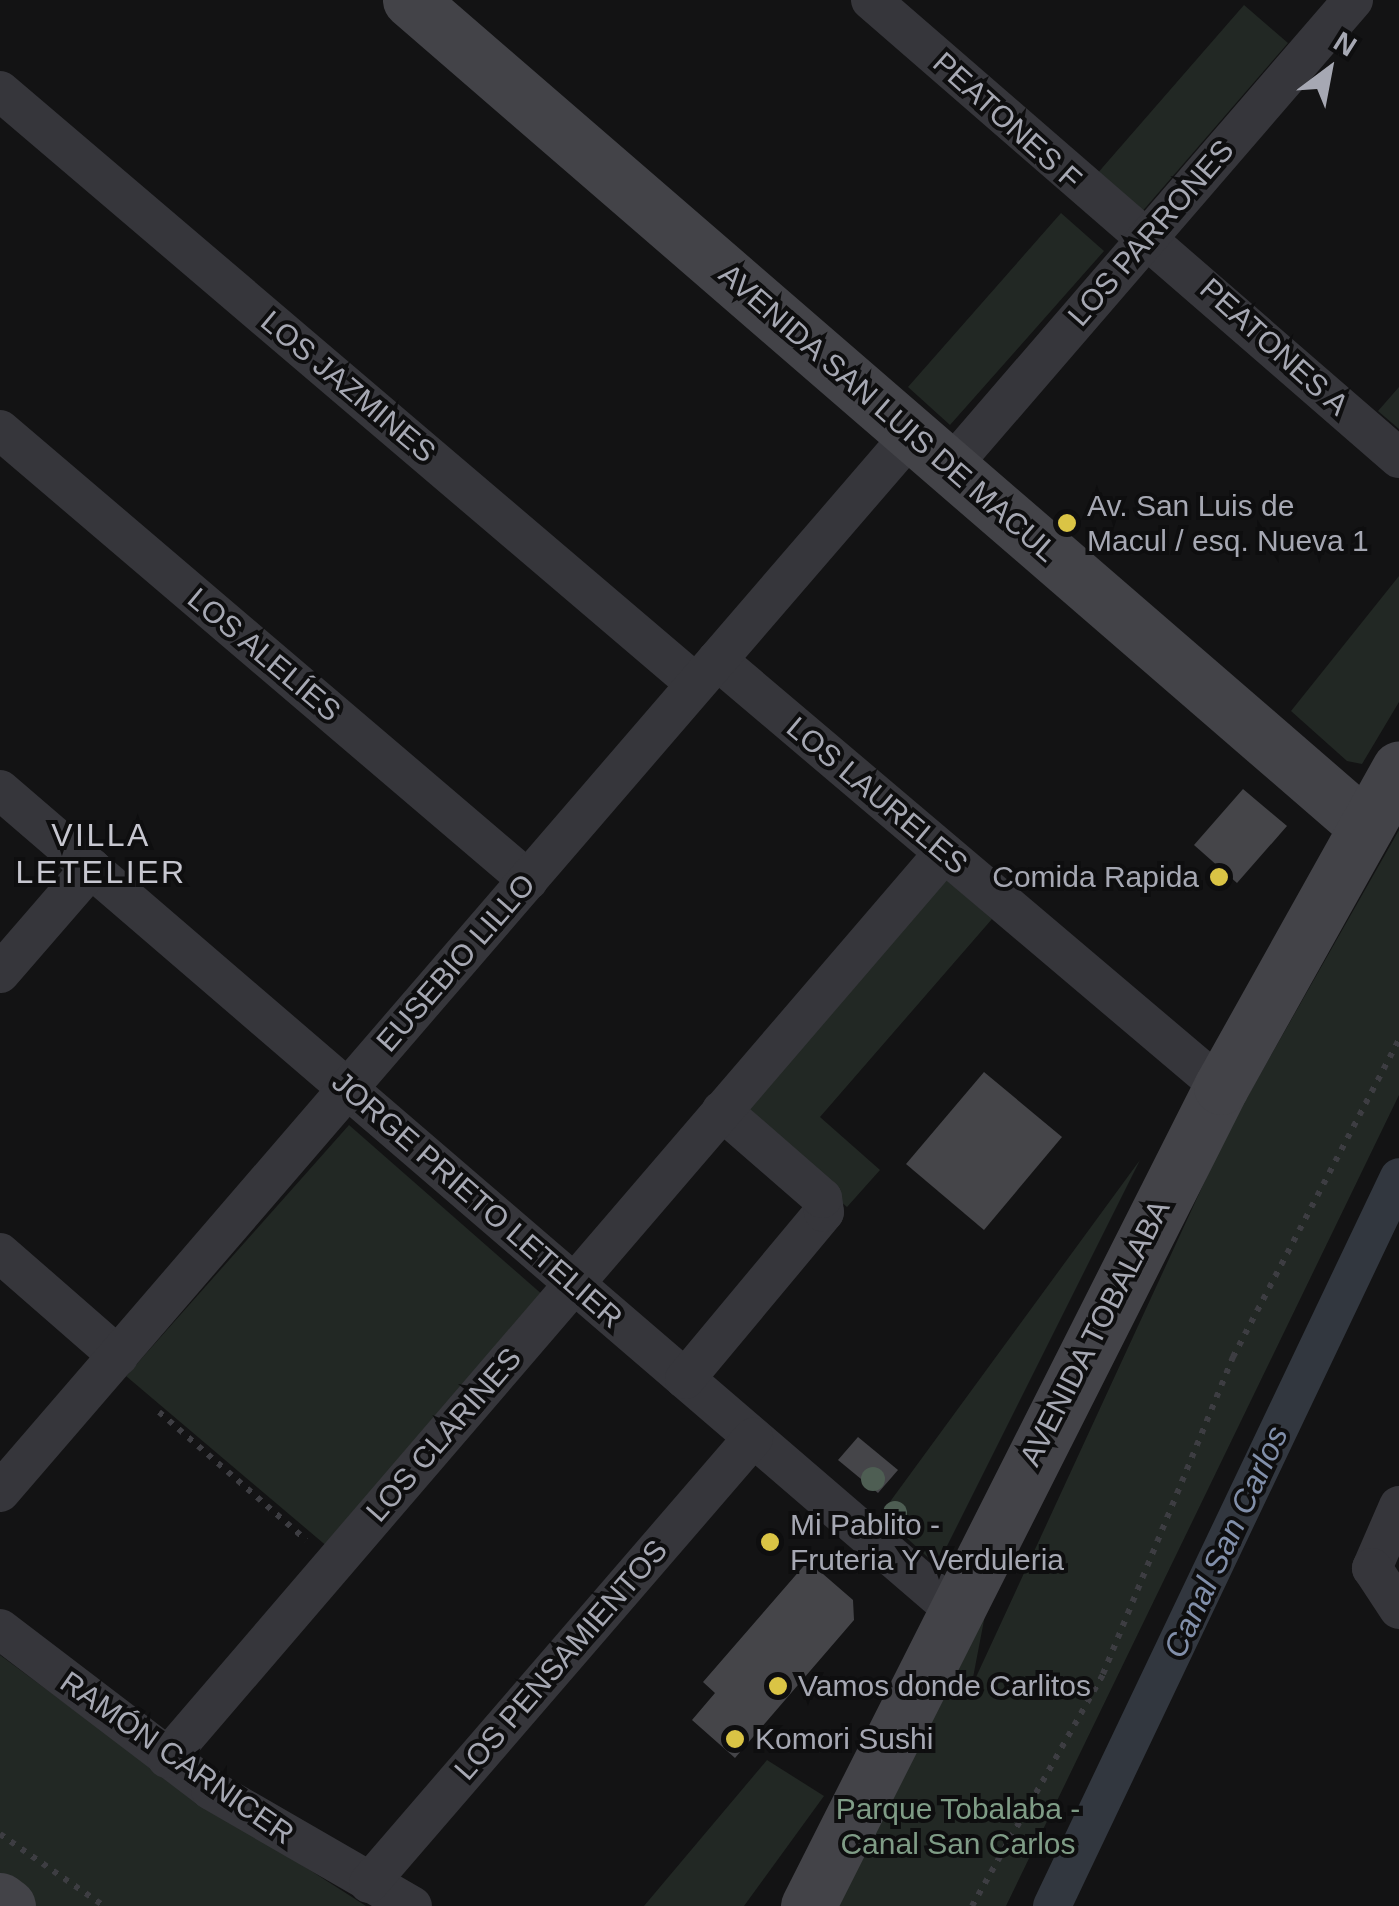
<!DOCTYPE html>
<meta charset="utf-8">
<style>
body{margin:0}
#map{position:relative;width:1399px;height:1906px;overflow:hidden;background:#131314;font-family:Arial,sans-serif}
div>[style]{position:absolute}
.green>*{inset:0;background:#222824}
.canal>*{height:38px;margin:-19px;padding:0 19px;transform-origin:19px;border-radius:19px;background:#32373f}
.building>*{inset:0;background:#454549}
.path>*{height:6px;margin-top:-3px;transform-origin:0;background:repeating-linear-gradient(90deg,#3d3d42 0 5px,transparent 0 13px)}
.street>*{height:40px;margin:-20px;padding:0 20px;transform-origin:20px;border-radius:20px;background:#36363b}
.secondary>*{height:55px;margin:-27.5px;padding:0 27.5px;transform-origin:27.5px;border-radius:27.5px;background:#434348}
.trees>*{width:24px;height:24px;margin:-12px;border-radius:50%;background:#4e5e53}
.dots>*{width:28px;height:28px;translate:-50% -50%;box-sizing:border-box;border:5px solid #0e0e0f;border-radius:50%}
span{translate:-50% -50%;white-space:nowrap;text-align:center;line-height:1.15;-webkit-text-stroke:8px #0e0e0f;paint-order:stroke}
.street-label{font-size:30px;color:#a6a8b3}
.poi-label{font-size:30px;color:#a6a8b3}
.left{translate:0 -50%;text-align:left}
.right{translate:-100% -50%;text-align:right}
.park-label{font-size:30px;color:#7f9c86}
.neighbourhood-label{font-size:32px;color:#c7c7d0;letter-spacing:2.5px}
.water-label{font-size:32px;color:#818faa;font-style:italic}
.north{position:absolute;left:1279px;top:20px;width:100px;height:100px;-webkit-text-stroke:8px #0e0e0f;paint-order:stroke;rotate:32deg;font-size:28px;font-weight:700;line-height:40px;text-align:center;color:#a6a8b3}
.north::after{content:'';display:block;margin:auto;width:35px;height:45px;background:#a6a8b3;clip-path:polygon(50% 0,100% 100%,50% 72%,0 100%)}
</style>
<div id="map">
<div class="green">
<i style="clip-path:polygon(1244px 5px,1288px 43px,1140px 214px,1096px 175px)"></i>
<i style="clip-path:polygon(1061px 213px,1104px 251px,950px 425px,908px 387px)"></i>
<i style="clip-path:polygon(1399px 387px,1399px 429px,1378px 411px)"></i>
<i style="clip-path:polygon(1399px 576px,1399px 702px,1362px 764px,1347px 761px,1291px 711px)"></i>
<i style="clip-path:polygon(1399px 830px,1399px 1095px,1006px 1906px,828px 1906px,990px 1589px,971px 1688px,1228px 1131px)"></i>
<i style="clip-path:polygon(942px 876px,992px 919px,820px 1117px,880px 1170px,847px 1207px,737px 1112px)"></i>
<i style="clip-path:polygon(349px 1125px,544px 1296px,329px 1548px,126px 1376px)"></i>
<i style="clip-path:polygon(1140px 1160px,937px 1566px,881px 1514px)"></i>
<i style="clip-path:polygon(0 1655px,166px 1778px,366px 1906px,36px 1906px,0 1879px)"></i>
<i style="clip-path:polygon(767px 1760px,824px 1796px,744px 1906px,644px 1906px)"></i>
</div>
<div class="canal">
<i style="left:1052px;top:1906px;width:807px;rotate:-64.55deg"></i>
</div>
<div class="building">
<i style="clip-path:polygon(1243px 789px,1287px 826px,1237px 883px,1194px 845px)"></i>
<i style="clip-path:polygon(984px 1072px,1062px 1137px,984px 1230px,906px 1164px)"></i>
<i style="clip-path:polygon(858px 1437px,898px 1470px,878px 1493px,838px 1460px)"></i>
<i style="clip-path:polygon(808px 1561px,853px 1600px,854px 1620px,735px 1758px,692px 1720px,715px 1693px,703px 1682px)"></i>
</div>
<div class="path">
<i style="left:159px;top:1412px;width:195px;rotate:41deg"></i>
<i style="left:0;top:1834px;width:126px;rotate:34.7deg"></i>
<i style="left:972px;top:1906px;width:266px;rotate:-60.5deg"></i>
<i style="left:1103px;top:1674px;width:343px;rotate:-67.7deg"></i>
<i style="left:1233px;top:1357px;width:359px;rotate:-62.4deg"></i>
</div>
<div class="street">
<i style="left:871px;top:0;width:699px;rotate:40.94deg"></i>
<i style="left:0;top:91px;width:914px;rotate:40.43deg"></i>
<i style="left:0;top:430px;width:694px;rotate:40.44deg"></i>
<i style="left:950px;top:467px;width:617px;rotate:-49.21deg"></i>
<i style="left:717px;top:660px;width:661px;rotate:40.27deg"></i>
<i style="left:0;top:790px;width:1258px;rotate:40.68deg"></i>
<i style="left:0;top:973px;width:139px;rotate:-49.1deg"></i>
<i style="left:0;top:1253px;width:157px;rotate:41.1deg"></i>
<i style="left:685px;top:1379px;width:217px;rotate:-50.2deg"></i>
<i style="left:824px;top:1212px;width:14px;rotate:-98deg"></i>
<i style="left:822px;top:1198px;width:133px;rotate:-139deg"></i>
<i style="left:0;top:1492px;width:1397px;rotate:-49.24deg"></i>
<i style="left:1399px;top:1506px;width:68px;rotate:113.5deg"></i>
<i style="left:1372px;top:1568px;width:49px;rotate:56.6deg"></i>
<i style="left:0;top:1629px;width:265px;rotate:37.3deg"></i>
<i style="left:211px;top:1790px;width:232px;rotate:30deg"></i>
<i style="left:167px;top:1758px;width:1193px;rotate:-49.35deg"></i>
<i style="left:369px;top:1883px;width:588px;rotate:-49.21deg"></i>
</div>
<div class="secondary">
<i style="left:410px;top:0;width:1264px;rotate:40.86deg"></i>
<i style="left:0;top:1900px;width:10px;rotate:37deg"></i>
<i style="left:808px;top:1906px;width:917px;rotate:-63.24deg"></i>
<i style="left:1221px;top:1087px;width:365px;rotate:-60.8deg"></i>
</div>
<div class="trees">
<i style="left:873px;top:1479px"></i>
<i style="left:895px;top:1513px"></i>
</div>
<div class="dots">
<i style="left:1067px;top:523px;background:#dac445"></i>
<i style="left:1219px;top:877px;background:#dac445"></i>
<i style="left:770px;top:1542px;background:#dac445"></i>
<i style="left:778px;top:1686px;background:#dac445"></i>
<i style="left:735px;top:1739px;background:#dac445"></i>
</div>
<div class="street-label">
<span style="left:1007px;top:121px;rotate:42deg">PEATONES F</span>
<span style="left:1151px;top:233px;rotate:-49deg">LOS PARRONES</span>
<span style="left:1274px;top:347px;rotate:42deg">PEATONES A</span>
<span style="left:348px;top:387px;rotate:40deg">LOS JAZMINES</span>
<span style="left:888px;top:413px;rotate:41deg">AVENIDA SAN LUIS DE MACUL</span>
<span style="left:264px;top:655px;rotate:40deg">LOS ALELÍES</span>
<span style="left:877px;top:796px;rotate:40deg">LOS LAURELES</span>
<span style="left:456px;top:963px;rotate:-49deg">EUSEBIO LILLO</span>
<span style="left:477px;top:1200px;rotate:41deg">JORGE PRIETO LETELIER</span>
<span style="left:1095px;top:1333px;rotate:-63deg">AVENIDA TOBALABA</span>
<span style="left:444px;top:1435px;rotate:-49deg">LOS CLARINES</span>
<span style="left:561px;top:1660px;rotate:-49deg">LOS PENSAMIENTOS</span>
<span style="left:177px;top:1758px;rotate:35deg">RAMÓN CARNICER</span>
</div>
<div class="poi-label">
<span class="left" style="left:1087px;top:523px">Av. San Luis de<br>Macul / esq. Nueva 1</span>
<span class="right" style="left:1199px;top:877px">Comida Rapida</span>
<span class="left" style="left:790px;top:1542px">Mi Pablito -<br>Fruteria Y Verduleria</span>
<span class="left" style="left:798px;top:1686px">Vamos donde Carlitos</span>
<span class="left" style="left:755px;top:1739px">Komori Sushi</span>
</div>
<div class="park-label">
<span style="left:958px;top:1826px">Parque Tobalaba -<br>Canal San Carlos</span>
</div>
<div class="neighbourhood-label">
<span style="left:101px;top:854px">VILLA<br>LETELIER</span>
</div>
<div class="water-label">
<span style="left:1226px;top:1542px;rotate:-65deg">Canal San Carlos</span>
</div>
<div class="north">N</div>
</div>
